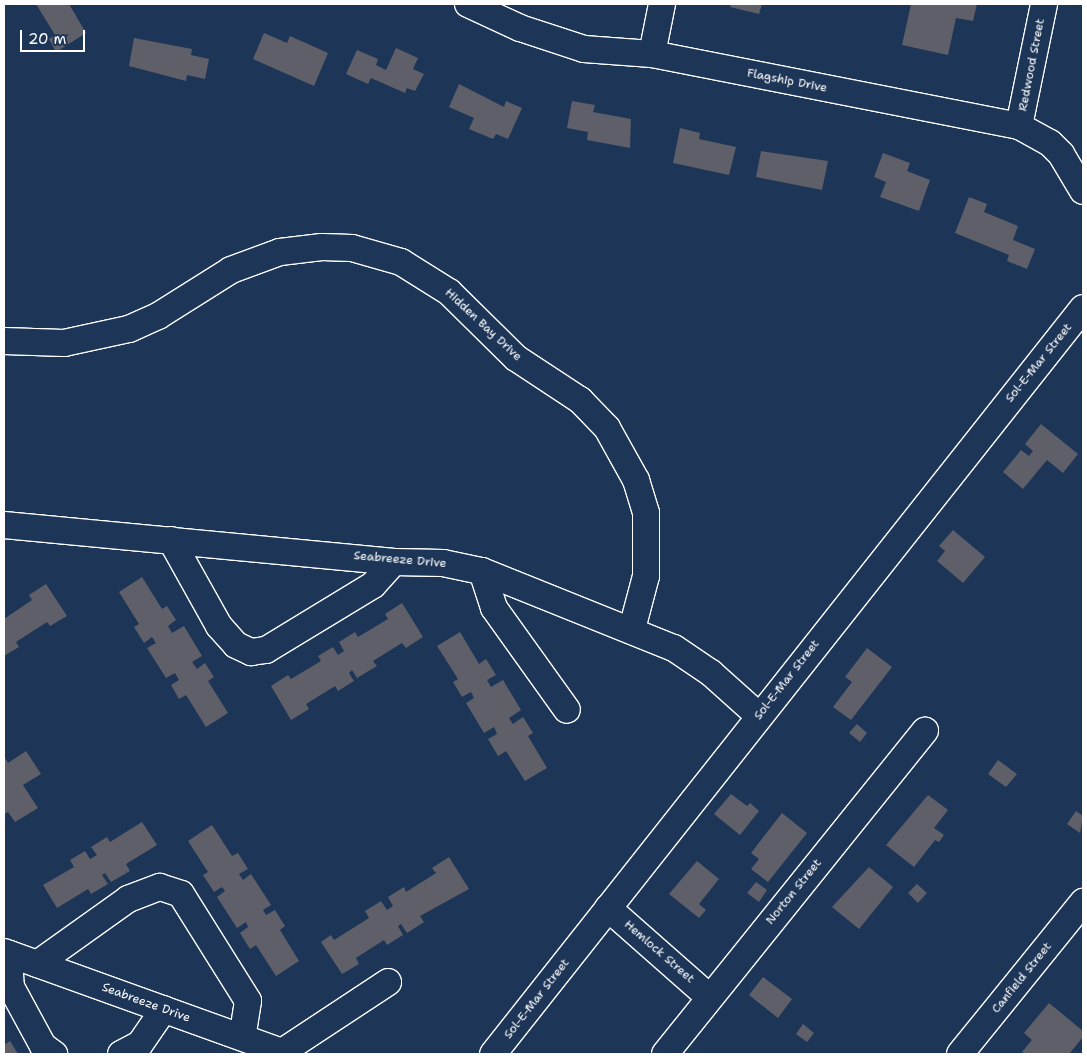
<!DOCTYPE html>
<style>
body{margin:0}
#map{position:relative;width:1087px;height:1058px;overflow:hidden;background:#1d3557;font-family:"Shantell Sans",sans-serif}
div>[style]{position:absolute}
.building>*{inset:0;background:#5f5f69}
.roads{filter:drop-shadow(1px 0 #fff) drop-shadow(-1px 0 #fff) drop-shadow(0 1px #fff) drop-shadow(0 -1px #fff)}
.minor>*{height:26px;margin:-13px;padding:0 13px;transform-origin:13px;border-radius:13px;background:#1d3557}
span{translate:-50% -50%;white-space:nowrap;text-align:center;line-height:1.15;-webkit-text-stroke:5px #1d3557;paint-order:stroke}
.street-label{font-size:12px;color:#fff}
.frame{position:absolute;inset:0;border:5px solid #fff;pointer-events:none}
.scale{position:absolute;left:20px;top:30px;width:65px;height:22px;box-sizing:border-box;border:2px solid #fff;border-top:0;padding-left:6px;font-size:15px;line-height:18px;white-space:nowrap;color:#fff;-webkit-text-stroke:4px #1d3557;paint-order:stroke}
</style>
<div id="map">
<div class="building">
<i style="clip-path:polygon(36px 4px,69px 4px,86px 33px,56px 52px,49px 39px,55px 35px)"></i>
<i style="clip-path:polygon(731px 4px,762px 4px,759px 14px,730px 7px)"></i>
<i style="clip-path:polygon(911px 4px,977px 4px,973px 21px,956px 18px,948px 55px,902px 45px)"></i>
<i style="clip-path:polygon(264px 33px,287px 43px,290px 36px,328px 53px,314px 86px,253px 59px)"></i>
<i style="clip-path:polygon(134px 38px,192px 49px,191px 55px,209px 59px,205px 79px,187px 75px,186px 81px,129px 66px)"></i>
<i style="clip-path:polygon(396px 48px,418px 58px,413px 69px,424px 74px,415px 91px,407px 88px,405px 93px,371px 78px,368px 84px,346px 74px,357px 50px,378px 59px,376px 65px,386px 70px)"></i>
<i style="clip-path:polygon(459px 84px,504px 107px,506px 101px,522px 108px,508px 139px,496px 134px,493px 139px,469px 129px,474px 118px,449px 107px)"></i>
<i style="clip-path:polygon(572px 101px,595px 105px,593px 112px,631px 119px,630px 148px,587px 140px,588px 132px,567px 128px)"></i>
<i style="clip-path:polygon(680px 128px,700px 133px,699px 139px,736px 147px,729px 175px,673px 163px)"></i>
<i style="clip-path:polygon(761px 151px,828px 161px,822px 190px,756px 177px)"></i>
<i style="clip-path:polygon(883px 153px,910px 163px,907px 171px,930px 180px,919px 211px,880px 197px,886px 182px,874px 177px)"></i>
<i style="clip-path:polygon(969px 197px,987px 204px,984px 212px,1018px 226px,1013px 240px,1035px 249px,1027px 269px,1007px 261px,1009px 255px,955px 233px)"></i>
<i style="clip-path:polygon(1041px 424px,1078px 454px,1063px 473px,1047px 460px,1023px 489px,1003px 472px,1021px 450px,1029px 456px,1033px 451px,1025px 444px)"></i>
<i style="clip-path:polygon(953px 530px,985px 557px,963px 583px,937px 561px,945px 551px,939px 546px)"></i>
<i style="clip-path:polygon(142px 577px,162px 609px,167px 606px,176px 620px,168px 626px,172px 633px,184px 626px,202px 656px,192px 662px,197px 669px,205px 663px,214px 677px,208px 681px,228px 713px,206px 727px,186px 695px,179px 699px,171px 685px,179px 680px,175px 673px,166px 678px,147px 648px,156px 643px,152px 637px,144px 643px,134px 627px,139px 624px,119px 592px)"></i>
<i style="clip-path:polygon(46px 584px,67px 616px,50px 626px,47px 622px,16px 642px,19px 647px,4px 656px,4px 619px,32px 600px,29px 595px)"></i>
<i style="clip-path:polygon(402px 603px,423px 637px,406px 648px,402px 643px,373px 661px,377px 666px,357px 678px,352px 670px,349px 673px,354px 681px,338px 691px,335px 686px,306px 704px,309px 709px,291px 720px,271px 686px,288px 675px,291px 679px,321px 661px,318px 656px,333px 647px,338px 655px,344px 651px,339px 642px,355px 632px,358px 637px,388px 619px,385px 614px)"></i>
<i style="clip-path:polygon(460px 632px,479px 664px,486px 659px,496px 675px,487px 680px,491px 687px,503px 680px,521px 710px,509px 718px,513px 724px,523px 717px,533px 733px,528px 736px,547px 768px,525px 781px,506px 751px,498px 756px,488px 739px,497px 734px,494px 727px,484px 733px,466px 703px,474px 698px,471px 692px,462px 697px,453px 682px,458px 679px,437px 646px)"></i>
<i style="clip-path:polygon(867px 648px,892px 667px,851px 720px,833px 707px,852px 682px,845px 677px)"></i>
<i style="clip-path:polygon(857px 724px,867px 733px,860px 742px,849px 733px)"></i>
<i style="clip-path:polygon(26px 751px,41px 774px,23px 785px,38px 808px,15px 822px,8px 812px,4px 814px,4px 756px,8px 763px)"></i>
<i style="clip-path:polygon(998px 760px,1017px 774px,1006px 787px,988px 774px)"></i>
<i style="clip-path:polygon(731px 794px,747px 806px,750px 803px,759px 811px,740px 835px,714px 814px)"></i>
<i style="clip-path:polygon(928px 795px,948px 810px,934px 828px,944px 835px,939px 842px,935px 840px,914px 867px,886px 845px)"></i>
<i style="clip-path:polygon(1076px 811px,1083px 816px,1080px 833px,1067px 824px)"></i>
<i style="clip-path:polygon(782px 813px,807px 833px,768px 882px,751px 869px,759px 859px,751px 853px)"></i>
<i style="clip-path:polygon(142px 822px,157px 845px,126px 864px,130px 871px,111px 882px,105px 873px,102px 875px,108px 884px,91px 894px,88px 889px,57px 908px,43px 885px,74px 867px,70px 860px,85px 851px,90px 859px,97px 855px,91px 847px,107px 837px,110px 842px)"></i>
<i style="clip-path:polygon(212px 825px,232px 856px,238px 853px,248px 869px,239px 874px,243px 880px,251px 874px,271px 905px,263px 910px,266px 915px,275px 910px,285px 926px,280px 930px,299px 961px,276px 976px,256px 945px,250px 949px,240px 933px,248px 927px,246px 922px,237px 928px,217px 897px,225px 891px,222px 887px,214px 892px,203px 875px,208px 872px,188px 841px)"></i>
<i style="clip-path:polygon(449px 857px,469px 889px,420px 916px,424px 922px,407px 933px,401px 924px,398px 926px,403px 935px,387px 945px,384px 940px,356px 958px,359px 964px,342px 974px,321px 942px,331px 935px,334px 940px,369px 918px,365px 911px,381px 901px,387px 910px,393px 906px,388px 897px,404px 887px,406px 892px,436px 873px,432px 868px)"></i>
<i style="clip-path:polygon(697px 861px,719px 879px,699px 904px,706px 910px,699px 918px,669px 894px)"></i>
<i style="clip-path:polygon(869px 867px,893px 887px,859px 929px,832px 907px)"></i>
<i style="clip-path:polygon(756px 882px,767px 890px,759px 902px,747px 893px)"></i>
<i style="clip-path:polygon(917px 884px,927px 893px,918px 903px,908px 893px)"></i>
<i style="clip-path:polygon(763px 977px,792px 999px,778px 1018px,749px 995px)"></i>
<i style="clip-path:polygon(1049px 1003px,1083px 1031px,1083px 1037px,1069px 1054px,1025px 1054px,1022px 1052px,1032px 1040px,1024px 1033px)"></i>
<i style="clip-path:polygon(803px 1024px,814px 1033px,807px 1042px,796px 1034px)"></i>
<i style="clip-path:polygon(10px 1041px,18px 1054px,4px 1054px,4px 1045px)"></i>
</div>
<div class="roads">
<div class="minor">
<i style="left:468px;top:4px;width:57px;rotate:24.8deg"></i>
<i style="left:520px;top:28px;width:67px;rotate:18.2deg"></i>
<i style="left:584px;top:49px;width:68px;rotate:4.2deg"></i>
<i style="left:652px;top:54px;width:374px;rotate:11.1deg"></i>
<i style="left:1019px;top:126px;width:35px;rotate:29deg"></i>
<i style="left:1050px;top:143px;width:16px;rotate:45deg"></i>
<i style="left:1061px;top:154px;width:43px;rotate:59.3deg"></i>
<i style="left:652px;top:54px;width:51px;rotate:-78.7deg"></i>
<i style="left:1019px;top:126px;width:125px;rotate:-78.4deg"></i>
<i style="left:4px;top:341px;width:60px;rotate:1.9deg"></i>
<i style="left:64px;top:343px;width:66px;rotate:-12.2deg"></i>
<i style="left:129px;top:329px;width:32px;rotate:-24deg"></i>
<i style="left:158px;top:316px;width:86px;rotate:-32.2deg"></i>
<i style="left:231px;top:270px;width:52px;rotate:-20.2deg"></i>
<i style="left:280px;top:252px;width:42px;rotate:-6.8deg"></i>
<i style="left:322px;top:247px;width:30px;rotate:2deg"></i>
<i style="left:352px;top:248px;width:51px;rotate:15.9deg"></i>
<i style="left:401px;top:262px;width:57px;rotate:32deg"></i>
<i style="left:449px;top:292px;width:94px;rotate:44.6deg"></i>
<i style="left:516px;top:358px;width:77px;rotate:33.3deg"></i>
<i style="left:580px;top:400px;width:39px;rotate:46deg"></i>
<i style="left:607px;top:428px;width:60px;rotate:60.9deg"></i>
<i style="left:636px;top:480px;width:34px;rotate:73deg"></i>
<i style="left:646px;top:513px;width:63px;rotate:90deg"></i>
<i style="left:646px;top:576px;width:55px;rotate:104.8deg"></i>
<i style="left:4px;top:525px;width:392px;rotate:5.4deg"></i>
<i style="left:394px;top:562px;width:49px;rotate:1.2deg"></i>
<i style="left:443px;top:563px;width:40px;rotate:12deg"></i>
<i style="left:482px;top:571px;width:207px;rotate:21.9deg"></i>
<i style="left:674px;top:648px;width:45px;rotate:34deg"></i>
<i style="left:711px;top:673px;width:64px;rotate:41.9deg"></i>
<i style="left:171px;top:540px;width:98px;rotate:60.8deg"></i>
<i style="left:219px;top:626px;width:25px;rotate:48deg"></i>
<i style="left:236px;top:645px;width:17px;rotate:25deg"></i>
<i style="left:251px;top:652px;width:15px;rotate:-8deg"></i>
<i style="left:266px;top:650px;width:125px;rotate:-31.3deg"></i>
<i style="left:373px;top:585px;width:31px;rotate:-48deg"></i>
<i style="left:482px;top:571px;width:39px;rotate:72deg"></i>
<i style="left:494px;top:608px;width:125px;rotate:54.4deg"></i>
<i style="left:608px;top:908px;width:135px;rotate:41.4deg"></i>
<i style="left:4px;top:952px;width:302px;rotate:19.8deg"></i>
<i style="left:9px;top:954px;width:33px;rotate:87deg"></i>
<i style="left:11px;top:987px;width:67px;rotate:61.5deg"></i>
<i style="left:43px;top:1046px;width:14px;rotate:36deg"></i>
<i style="left:37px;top:964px;width:112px;rotate:-35.5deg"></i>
<i style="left:128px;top:899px;width:34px;rotate:-21deg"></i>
<i style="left:160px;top:887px;width:22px;rotate:18deg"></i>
<i style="left:181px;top:894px;width:126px;rotate:57.9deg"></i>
<i style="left:248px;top:1001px;width:36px;rotate:99deg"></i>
<i style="left:282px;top:1052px;width:127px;rotate:-33.4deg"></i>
<i style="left:121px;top:1054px;width:21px;rotate:-28deg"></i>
<i style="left:140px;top:1044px;width:42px;rotate:-55.6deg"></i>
<i style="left:493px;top:1054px;width:951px;rotate:-51.66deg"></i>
<i style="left:665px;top:1054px;width:415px;rotate:-51.2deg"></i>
<i style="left:960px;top:1054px;width:196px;rotate:-51deg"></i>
</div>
</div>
<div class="street-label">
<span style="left:1032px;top:65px;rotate:-79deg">Redwood Street</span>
<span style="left:787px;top:81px;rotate:11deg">Flagship Drive</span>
<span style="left:483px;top:325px;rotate:43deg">Hidden Bay Drive</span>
<span style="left:1039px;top:363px;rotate:-51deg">Sol-E-Mar Street</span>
<span style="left:400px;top:560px;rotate:5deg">Seabreeze Drive</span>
<span style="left:787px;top:680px;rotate:-52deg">Sol-E-Mar Street</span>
<span style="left:794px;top:892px;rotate:-51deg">Norton Street</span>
<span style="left:659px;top:952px;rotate:41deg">Hemlock Street</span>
<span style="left:1022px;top:978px;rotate:-51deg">Canfield Street</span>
<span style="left:537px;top:999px;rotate:-52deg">Sol-E-Mar Street</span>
<span style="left:146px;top:1003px;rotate:20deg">Seabreeze Drive</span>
</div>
<div class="frame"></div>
<div class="scale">20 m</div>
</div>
